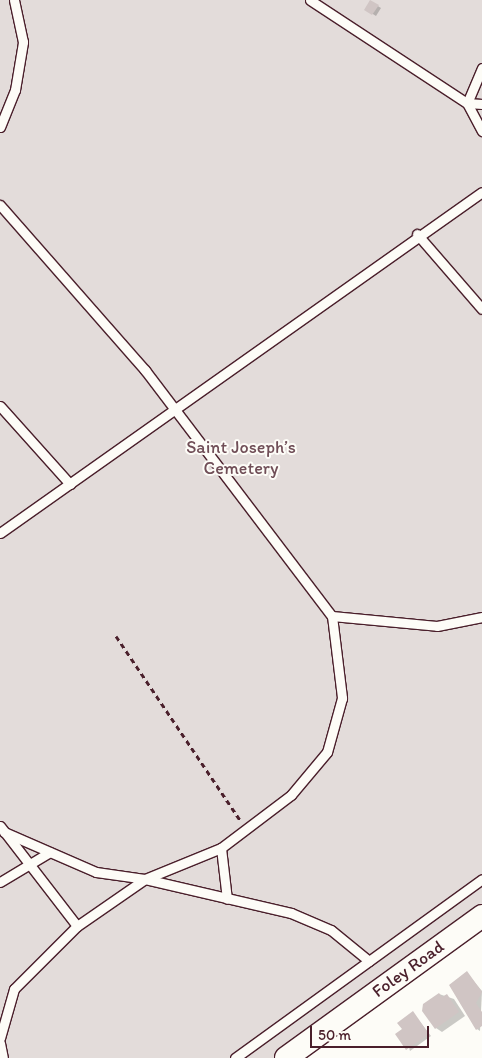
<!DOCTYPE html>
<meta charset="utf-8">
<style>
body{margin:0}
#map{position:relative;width:482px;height:1058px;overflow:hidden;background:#fdfcf7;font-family:Itim,sans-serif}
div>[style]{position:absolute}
.green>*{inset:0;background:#e3dcda}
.shadow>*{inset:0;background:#0003}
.building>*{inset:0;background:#d0c5c4}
.path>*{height:3px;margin-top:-1.5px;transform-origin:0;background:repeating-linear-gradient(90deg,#4a1f2b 0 5px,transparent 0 9px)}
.roads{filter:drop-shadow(1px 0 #4a1f2b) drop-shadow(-1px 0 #4a1f2b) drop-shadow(0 1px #4a1f2b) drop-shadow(0 -1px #4a1f2b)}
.service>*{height:9px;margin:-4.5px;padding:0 4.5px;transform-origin:4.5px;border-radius:4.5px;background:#fdfcf7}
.tertiary>*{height:22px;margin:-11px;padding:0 11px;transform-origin:11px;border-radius:11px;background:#fdfcf7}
span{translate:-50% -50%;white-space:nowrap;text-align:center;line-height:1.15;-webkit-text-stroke:4px #fdfcf7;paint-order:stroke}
.park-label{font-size:18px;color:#704e57}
.street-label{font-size:18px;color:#4a1f2b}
.scale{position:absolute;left:310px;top:1026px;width:119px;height:22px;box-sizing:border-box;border:2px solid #4a1f2b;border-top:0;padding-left:6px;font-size:15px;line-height:18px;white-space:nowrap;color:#4a1f2b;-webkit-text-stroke:4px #fdfcf7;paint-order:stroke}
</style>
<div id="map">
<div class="green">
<i style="clip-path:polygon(0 0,482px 0,482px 916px,286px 1058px,0 1058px)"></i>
</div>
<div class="shadow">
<i style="clip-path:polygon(371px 2px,381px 8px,376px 16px,365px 9px)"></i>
<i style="clip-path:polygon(467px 973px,482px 991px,480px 1031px,477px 1029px)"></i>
<i style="clip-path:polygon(439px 994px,454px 999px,465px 1016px,442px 1032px,436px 1028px)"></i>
<i style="clip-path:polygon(413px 1013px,431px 1036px,410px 1051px,404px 1030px)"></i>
</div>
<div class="building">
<i style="clip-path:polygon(370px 0,379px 5px,372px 15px,364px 10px)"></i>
<i style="clip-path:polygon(467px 971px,482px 992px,476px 1003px,482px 1012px,482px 1026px,476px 1030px,449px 985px)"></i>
<i style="clip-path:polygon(439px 993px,442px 997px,447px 994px,459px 1012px,435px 1029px,422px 1011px,423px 1004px)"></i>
<i style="clip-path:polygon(413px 1011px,429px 1034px,406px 1050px,395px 1034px,402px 1029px,397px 1023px)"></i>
</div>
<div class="path">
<i style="left:116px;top:636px;width:222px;rotate:56deg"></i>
</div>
<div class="roads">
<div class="service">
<i style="left:310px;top:0;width:188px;rotate:33.3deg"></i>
<i style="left:467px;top:103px;width:15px;rotate:4deg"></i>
<i style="left:482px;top:68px;width:38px;rotate:113deg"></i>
<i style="left:467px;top:103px;width:32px;rotate:62deg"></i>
<i style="left:0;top:127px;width:40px;rotate:-68deg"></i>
<i style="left:15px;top:90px;width:49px;rotate:-80.5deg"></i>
<i style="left:23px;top:42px;width:43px;rotate:-102.1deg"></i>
<i style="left:0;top:205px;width:220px;rotate:48.7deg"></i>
<i style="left:145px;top:370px;width:309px;rotate:52.8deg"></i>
<i style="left:332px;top:616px;width:83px;rotate:83deg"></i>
<i style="left:342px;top:698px;width:56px;rotate:105.5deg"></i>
<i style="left:327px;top:752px;width:56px;rotate:129.9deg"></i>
<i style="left:291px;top:795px;width:88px;rotate:142.9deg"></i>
<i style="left:221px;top:848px;width:82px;rotate:157.8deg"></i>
<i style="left:145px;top:879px;width:83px;rotate:145.3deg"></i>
<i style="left:77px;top:926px;width:89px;rotate:135deg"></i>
<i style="left:14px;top:989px;width:51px;rotate:105.9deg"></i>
<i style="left:417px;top:234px;width:99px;rotate:49.1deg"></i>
<i style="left:0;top:406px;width:105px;rotate:48.1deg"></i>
<i style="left:0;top:533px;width:590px;rotate:-35.28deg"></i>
<i style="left:332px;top:616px;width:105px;rotate:5.4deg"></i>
<i style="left:437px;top:626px;width:46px;rotate:-11.3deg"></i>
<i style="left:0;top:826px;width:126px;rotate:52.4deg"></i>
<i style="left:4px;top:832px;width:100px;rotate:23.5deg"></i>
<i style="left:96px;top:872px;width:49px;rotate:8.1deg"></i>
<i style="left:145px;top:879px;width:150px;rotate:13.1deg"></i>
<i style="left:291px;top:913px;width:43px;rotate:23deg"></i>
<i style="left:331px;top:930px;width:49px;rotate:39.2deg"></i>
<i style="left:221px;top:848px;width:51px;rotate:83.3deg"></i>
<i style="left:0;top:882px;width:58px;rotate:-31deg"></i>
<i style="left:0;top:1043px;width:15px;rotate:79deg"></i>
<i style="left:235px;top:1058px;width:305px;rotate:-35.9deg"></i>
</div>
<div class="tertiary">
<i style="left:286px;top:1058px;width:242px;rotate:-35.9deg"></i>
</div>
</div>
<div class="park-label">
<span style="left:241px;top:458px">Saint Joseph’s<br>Cemetery</span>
</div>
<div class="street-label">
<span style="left:408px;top:969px;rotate:-36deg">Foley Road</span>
</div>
<div class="scale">50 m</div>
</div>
